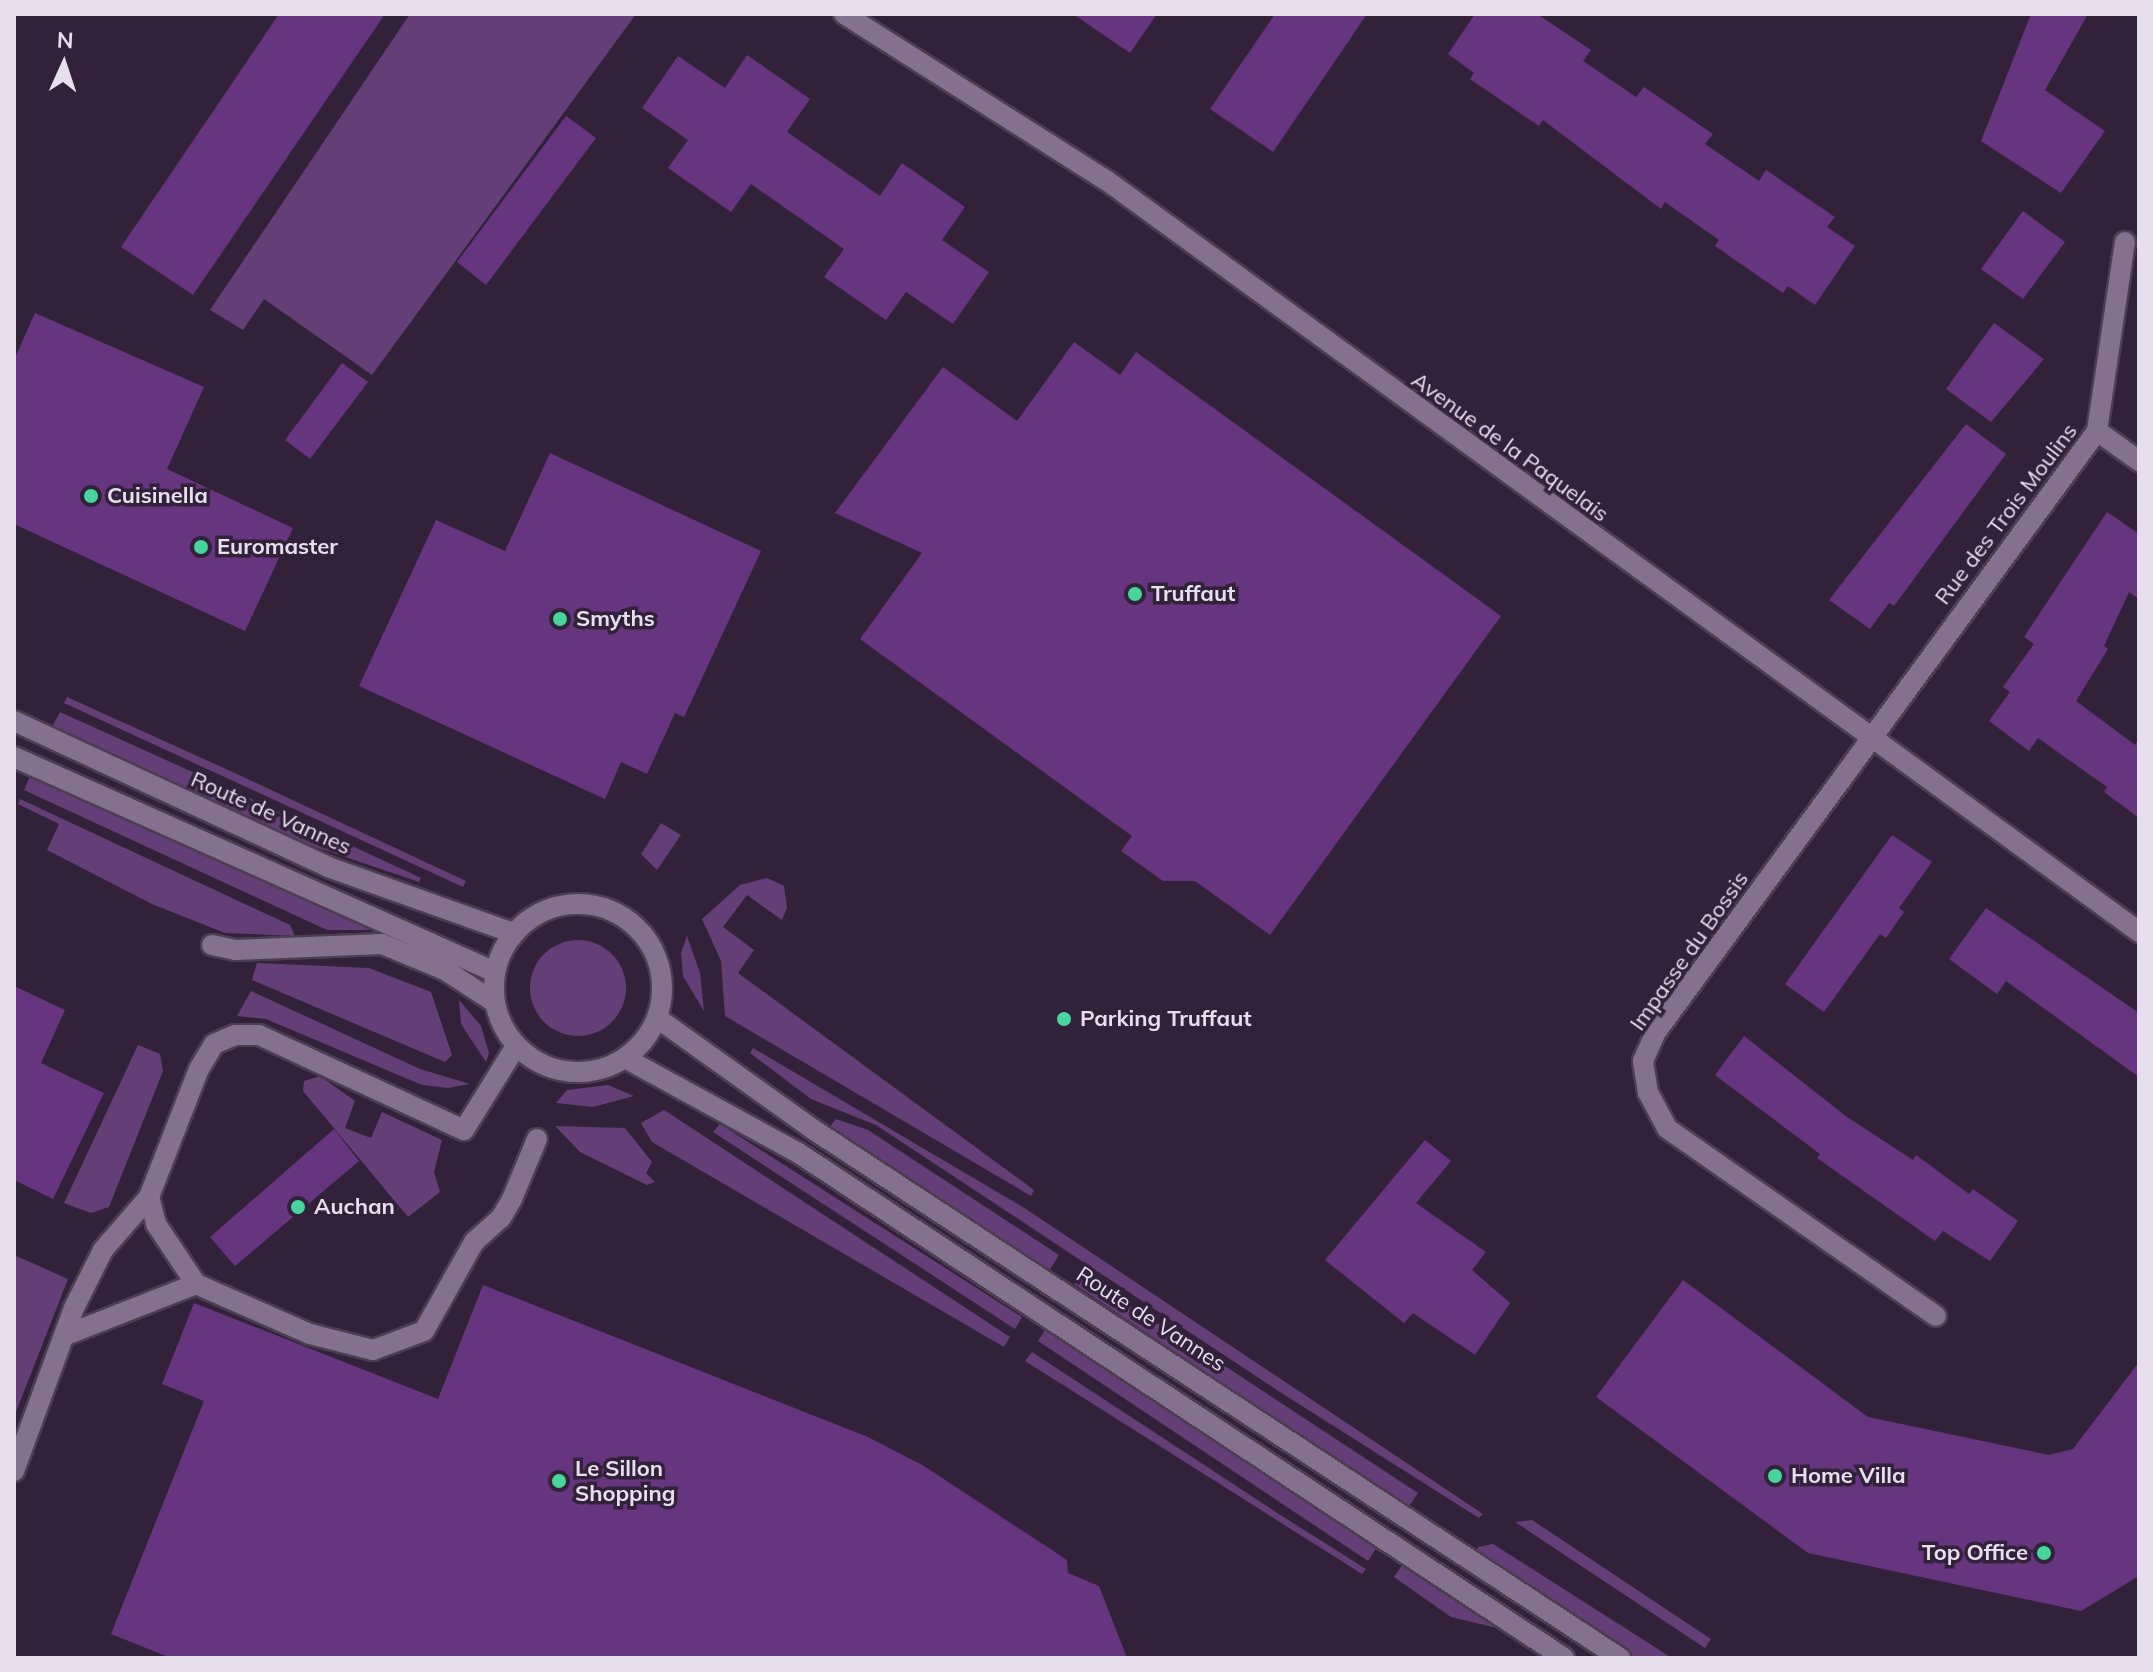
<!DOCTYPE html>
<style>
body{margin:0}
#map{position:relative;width:2153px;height:1672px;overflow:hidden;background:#31223a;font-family:Mulish,sans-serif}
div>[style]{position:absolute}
.green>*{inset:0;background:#643f77}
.round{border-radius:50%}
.building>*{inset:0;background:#67357f}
.roads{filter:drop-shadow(2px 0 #4b3e51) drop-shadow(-2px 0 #4b3e51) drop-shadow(0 2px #4b3e51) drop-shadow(0 -2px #4b3e51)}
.street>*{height:20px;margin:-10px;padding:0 10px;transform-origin:10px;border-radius:10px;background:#83718d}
.secondary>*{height:20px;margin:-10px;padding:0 10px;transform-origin:10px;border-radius:10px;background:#83718d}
.secondary>.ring{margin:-10px;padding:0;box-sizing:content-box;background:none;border:20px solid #83718d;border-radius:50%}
.dots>*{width:22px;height:22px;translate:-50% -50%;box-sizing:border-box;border:4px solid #31223a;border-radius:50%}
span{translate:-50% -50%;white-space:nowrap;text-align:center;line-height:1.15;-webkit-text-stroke:7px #31223a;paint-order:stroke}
.street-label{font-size:22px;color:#e8dfee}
.poi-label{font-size:22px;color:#e8dfee;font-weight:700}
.left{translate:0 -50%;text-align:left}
.right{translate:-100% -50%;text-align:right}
.frame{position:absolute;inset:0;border:16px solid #e8dfee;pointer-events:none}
.north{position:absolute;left:24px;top:24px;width:80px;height:80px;-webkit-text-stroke:6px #31223a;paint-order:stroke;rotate:3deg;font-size:22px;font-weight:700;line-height:32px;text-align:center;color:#e8dfee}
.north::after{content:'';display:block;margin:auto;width:28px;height:36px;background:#e8dfee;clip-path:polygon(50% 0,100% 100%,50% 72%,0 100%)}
</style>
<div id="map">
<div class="green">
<i style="clip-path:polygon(410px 14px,636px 14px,372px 375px,264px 299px,243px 330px,210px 310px)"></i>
<i style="clip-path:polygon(67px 697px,226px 769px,466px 881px,463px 887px,64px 703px)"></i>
<i style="clip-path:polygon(60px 712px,219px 784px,421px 878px,419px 882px,307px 844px,52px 727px)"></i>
<i style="clip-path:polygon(31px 774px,368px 928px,369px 930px,327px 930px,24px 790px)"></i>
<i style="clip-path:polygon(20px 799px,290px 925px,295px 936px,225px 933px,152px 904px,47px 850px,59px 824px,18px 804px)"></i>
<i style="clip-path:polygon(661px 823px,681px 835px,657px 870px,641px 854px)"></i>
<i style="clip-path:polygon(767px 878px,784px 886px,787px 908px,782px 920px,747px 895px,723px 927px,754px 950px,738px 973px,1034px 1190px,1031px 1196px,725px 1016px,721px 961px,702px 919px,740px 885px)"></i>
<i style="clip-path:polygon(687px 936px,700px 973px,704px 1011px,683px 976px,681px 953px)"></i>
<i class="round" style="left:530px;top:940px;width:96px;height:96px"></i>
<i style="clip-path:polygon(257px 963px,369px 968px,431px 992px,452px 1055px,445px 1062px,252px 980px)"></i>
<i style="clip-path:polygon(251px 991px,420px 1069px,470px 1084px,448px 1088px,422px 1085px,266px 1019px,237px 1016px)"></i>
<i style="clip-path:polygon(459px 1000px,481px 1026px,489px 1053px,486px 1062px,461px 1024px)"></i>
<i style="clip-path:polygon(138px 1045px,160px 1054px,163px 1071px,109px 1207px,91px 1213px,64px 1203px)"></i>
<i style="clip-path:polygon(753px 1048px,1026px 1209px,1483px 1514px,1479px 1518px,1280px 1392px,876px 1125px,811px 1099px,750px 1053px)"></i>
<i style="clip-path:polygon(320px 1076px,355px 1101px,345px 1128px,371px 1138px,382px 1112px,442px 1140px,434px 1172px,440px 1192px,408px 1217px,303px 1091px,304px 1081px)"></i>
<i style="clip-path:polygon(608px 1085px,634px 1096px,593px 1107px,556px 1103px,567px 1090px)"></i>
<i style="clip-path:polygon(664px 1110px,1010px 1337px,1004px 1347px,652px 1142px,641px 1123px)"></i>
<i style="clip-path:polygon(836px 1119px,868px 1130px,1059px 1255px,1049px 1271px,829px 1128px)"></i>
<i style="clip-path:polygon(720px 1124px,1022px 1317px,1015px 1329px,713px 1132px)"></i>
<i style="clip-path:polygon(555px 1126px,625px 1128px,652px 1162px,646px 1173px,655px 1182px,647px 1185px,580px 1152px)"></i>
<i style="clip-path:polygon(14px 1255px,68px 1279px,14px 1417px)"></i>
<i style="clip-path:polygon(1082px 1272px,1418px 1493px,1408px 1508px,1074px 1284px)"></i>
<i style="clip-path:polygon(1045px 1330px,1378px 1545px,1368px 1561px,1038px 1341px)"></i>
<i style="clip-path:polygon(1032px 1352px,1282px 1516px,1366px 1569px,1362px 1574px,1025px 1361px)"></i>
<i style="clip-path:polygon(1532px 1520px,1711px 1639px,1705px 1648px,1515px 1522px)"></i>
<i style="clip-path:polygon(1493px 1544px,1672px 1658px,1636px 1658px,1476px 1553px,1478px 1547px)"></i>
<i style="clip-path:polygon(1403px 1564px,1496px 1625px,1497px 1628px,1451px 1617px,1394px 1577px)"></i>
</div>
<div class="building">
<i style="clip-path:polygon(279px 14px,385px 14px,193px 295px,121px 247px)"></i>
<i style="clip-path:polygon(1073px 14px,1157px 14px,1130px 53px)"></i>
<i style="clip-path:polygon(1275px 14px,1367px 14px,1273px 152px,1210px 109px)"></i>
<i style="clip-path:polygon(1475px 14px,1537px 14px,1591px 50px,1583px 61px,1636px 97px,1644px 87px,1713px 134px,1705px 144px,1759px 181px,1766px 170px,1835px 217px,1827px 227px,1855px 246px,1815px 305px,1788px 286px,1783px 293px,1715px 246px,1719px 240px,1665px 202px,1661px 209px,1543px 120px,1539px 126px,1470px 79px,1474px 73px,1448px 54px)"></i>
<i style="clip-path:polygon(2031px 14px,2088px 14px,2045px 90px,2105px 131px,2061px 193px,1981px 141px)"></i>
<i style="clip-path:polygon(747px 55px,810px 99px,787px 132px,880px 196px,902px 163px,965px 207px,942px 240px,989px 272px,953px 324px,906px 292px,886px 320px,824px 277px,844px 249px,751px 184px,731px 212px,668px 168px,688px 140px,642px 108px,678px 56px,725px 88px)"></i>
<i style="clip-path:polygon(566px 116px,596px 138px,486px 285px,457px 262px)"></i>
<i style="clip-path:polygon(2023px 211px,2065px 242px,2023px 299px,1981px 269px)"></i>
<i style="clip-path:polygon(35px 313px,204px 387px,167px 469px,293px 528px,245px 631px,14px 524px,14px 360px)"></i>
<i style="clip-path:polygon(1994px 323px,2044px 359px,1991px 422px,1946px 389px)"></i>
<i style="clip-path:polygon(1074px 342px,1120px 375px,1136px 352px,1501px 616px,1270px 935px,1195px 881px,1163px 881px,1121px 851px,1132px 836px,860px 639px,922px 553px,835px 513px,943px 367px,1017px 421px)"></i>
<i style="clip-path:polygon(342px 363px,368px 382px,310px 459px,285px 440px)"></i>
<i style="clip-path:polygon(1966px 424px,2006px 454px,1894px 606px,1889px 603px,1870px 629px,1829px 600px)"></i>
<i style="clip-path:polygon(550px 453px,761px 551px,684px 717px,675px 713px,647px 774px,621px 762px,605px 799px,359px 686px,436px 520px,505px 551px)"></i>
<i style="clip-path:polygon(2107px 512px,2139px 534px,2139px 599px,2129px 592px,2104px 646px,2108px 649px,2076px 701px,2135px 745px,2139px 739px,2139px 818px,2104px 792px,2107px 787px,2038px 738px,2029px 751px,1989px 721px,2010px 692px,2003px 687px,2034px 644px,2024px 637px)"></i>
<i style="clip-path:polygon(1892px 835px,1932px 862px,1899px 908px,1904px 912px,1886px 938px,1880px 934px,1824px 1012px,1785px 984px)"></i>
<i style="clip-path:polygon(1986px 908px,2139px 1013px,2139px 1077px,2006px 981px,1997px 994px,1949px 959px)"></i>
<i style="clip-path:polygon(14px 986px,65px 1010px,41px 1063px,104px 1093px,53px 1199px,14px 1180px)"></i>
<i style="clip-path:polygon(1744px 1036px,1847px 1117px,1913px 1160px,1916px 1155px,1969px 1194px,1973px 1189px,2018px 1221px,1990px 1261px,1943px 1231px,1935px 1241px,1817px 1158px,1820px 1154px,1715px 1075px)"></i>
<i style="clip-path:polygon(334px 1129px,359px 1161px,235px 1266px,210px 1237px)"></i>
<i style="clip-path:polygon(1425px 1140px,1451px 1161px,1416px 1203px,1486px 1252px,1472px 1270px,1510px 1303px,1475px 1355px,1413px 1313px,1404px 1323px,1325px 1260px)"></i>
<i style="clip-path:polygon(1683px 1280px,1868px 1417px,2049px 1455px,2073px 1449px,2139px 1362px,2139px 1576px,2081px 1611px,1808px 1553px,1596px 1397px)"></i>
<i style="clip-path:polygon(483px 1285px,868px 1437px,924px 1466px,1067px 1560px,1068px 1573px,1099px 1586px,1127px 1658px,171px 1658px,111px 1634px,204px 1401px,162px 1384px,194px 1303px,438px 1399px)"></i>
</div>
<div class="roads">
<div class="street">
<i style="left:844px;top:14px;width:310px;rotate:32.4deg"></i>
<i style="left:1106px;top:180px;width:1278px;rotate:36.05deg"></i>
<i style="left:2097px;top:431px;width:52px;rotate:35.5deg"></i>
<i style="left:212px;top:945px;width:24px;rotate:12deg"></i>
<i style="left:235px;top:950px;width:147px;rotate:-2.3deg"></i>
<i style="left:382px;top:944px;width:68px;rotate:22.4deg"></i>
<i style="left:445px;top:970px;width:59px;rotate:33.1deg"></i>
<i style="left:149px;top:1197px;width:28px;rotate:75deg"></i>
<i style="left:156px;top:1224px;width:72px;rotate:56.3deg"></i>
<i style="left:1936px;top:1316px;width:328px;rotate:-145.1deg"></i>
<i style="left:1667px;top:1128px;width:40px;rotate:-118deg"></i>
<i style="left:1648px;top:1093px;width:32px;rotate:-99deg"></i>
<i style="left:1643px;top:1061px;width:32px;rotate:-66deg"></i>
<i style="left:1656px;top:1032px;width:745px;rotate:-53.73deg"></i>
<i style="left:2097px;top:431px;width:191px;rotate:-81.6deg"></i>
<i style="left:66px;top:1335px;width:140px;rotate:-21.4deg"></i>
<i style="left:196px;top:1284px;width:124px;rotate:23.7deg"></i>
<i style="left:310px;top:1334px;width:65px;rotate:14.3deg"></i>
<i style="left:373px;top:1350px;width:54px;rotate:-20.4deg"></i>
<i style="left:424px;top:1331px;width:102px;rotate:-60.7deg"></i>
<i style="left:474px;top:1242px;width:36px;rotate:-42deg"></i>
<i style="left:501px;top:1218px;width:22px;rotate:-60deg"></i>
<i style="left:512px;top:1199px;width:65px;rotate:-67.4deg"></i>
<i style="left:14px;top:1471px;width:174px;rotate:-69.8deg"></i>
<i style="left:74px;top:1308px;width:65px;rotate:-63.4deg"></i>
<i style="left:103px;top:1250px;width:70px;rotate:-49deg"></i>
<i style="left:149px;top:1197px;width:137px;rotate:-68.7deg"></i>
<i style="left:199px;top:1069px;width:29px;rotate:-59deg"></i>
<i style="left:214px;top:1044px;width:23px;rotate:-23deg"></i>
<i style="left:235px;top:1035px;width:24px"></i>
<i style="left:259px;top:1035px;width:226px;rotate:24.9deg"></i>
<i style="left:464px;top:1130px;width:99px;rotate:-58.2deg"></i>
</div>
<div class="secondary">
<i style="left:14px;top:721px;width:346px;rotate:24.9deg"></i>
<i style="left:328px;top:867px;width:196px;rotate:19.6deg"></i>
<i style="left:14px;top:757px;width:527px;rotate:24.08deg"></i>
<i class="ring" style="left:494px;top:904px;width:148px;height:148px"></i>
<i style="left:657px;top:1018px;width:193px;rotate:35.5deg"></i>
<i style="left:814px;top:1130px;width:964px;rotate:33.23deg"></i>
<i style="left:625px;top:1058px;width:196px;rotate:28.7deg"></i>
<i style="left:797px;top:1152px;width:919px;rotate:33.41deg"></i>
</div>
</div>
<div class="dots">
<i style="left:91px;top:496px;background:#48d49d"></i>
<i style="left:201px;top:547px;background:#48d49d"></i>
<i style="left:1135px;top:594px;background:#48d49d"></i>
<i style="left:560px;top:619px;background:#48d49d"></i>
<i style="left:1064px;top:1019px;background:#48d49d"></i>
<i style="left:298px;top:1207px;background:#48d49d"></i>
<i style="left:1775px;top:1476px;background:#48d49d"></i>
<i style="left:559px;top:1481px;background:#48d49d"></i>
<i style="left:2044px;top:1553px;background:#48d49d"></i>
</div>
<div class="street-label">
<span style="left:1510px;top:447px;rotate:36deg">Avenue de la Paquelais</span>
<span style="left:2006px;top:514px;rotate:-53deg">Rue des Trois Moulins</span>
<span style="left:271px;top:813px;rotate:24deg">Route de Vannes</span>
<span style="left:1689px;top:951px;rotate:-55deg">Impasse du Bossis</span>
<span style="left:1151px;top:1319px;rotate:33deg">Route de Vannes</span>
</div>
<div class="poi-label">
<span class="left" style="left:107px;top:496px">Cuisinella</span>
<span class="left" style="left:217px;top:547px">Euromaster</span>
<span class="left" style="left:1151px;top:594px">Truffaut</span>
<span class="left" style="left:576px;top:619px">Smyths</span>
<span class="left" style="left:1080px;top:1019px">Parking Truffaut</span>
<span class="left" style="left:314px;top:1207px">Auchan</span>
<span class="left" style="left:575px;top:1481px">Le Sillon<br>Shopping</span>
<span class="left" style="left:1791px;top:1476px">Home Villa</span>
<span class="right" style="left:2028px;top:1553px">Top Office</span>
</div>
<div class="frame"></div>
<div class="north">N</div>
</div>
